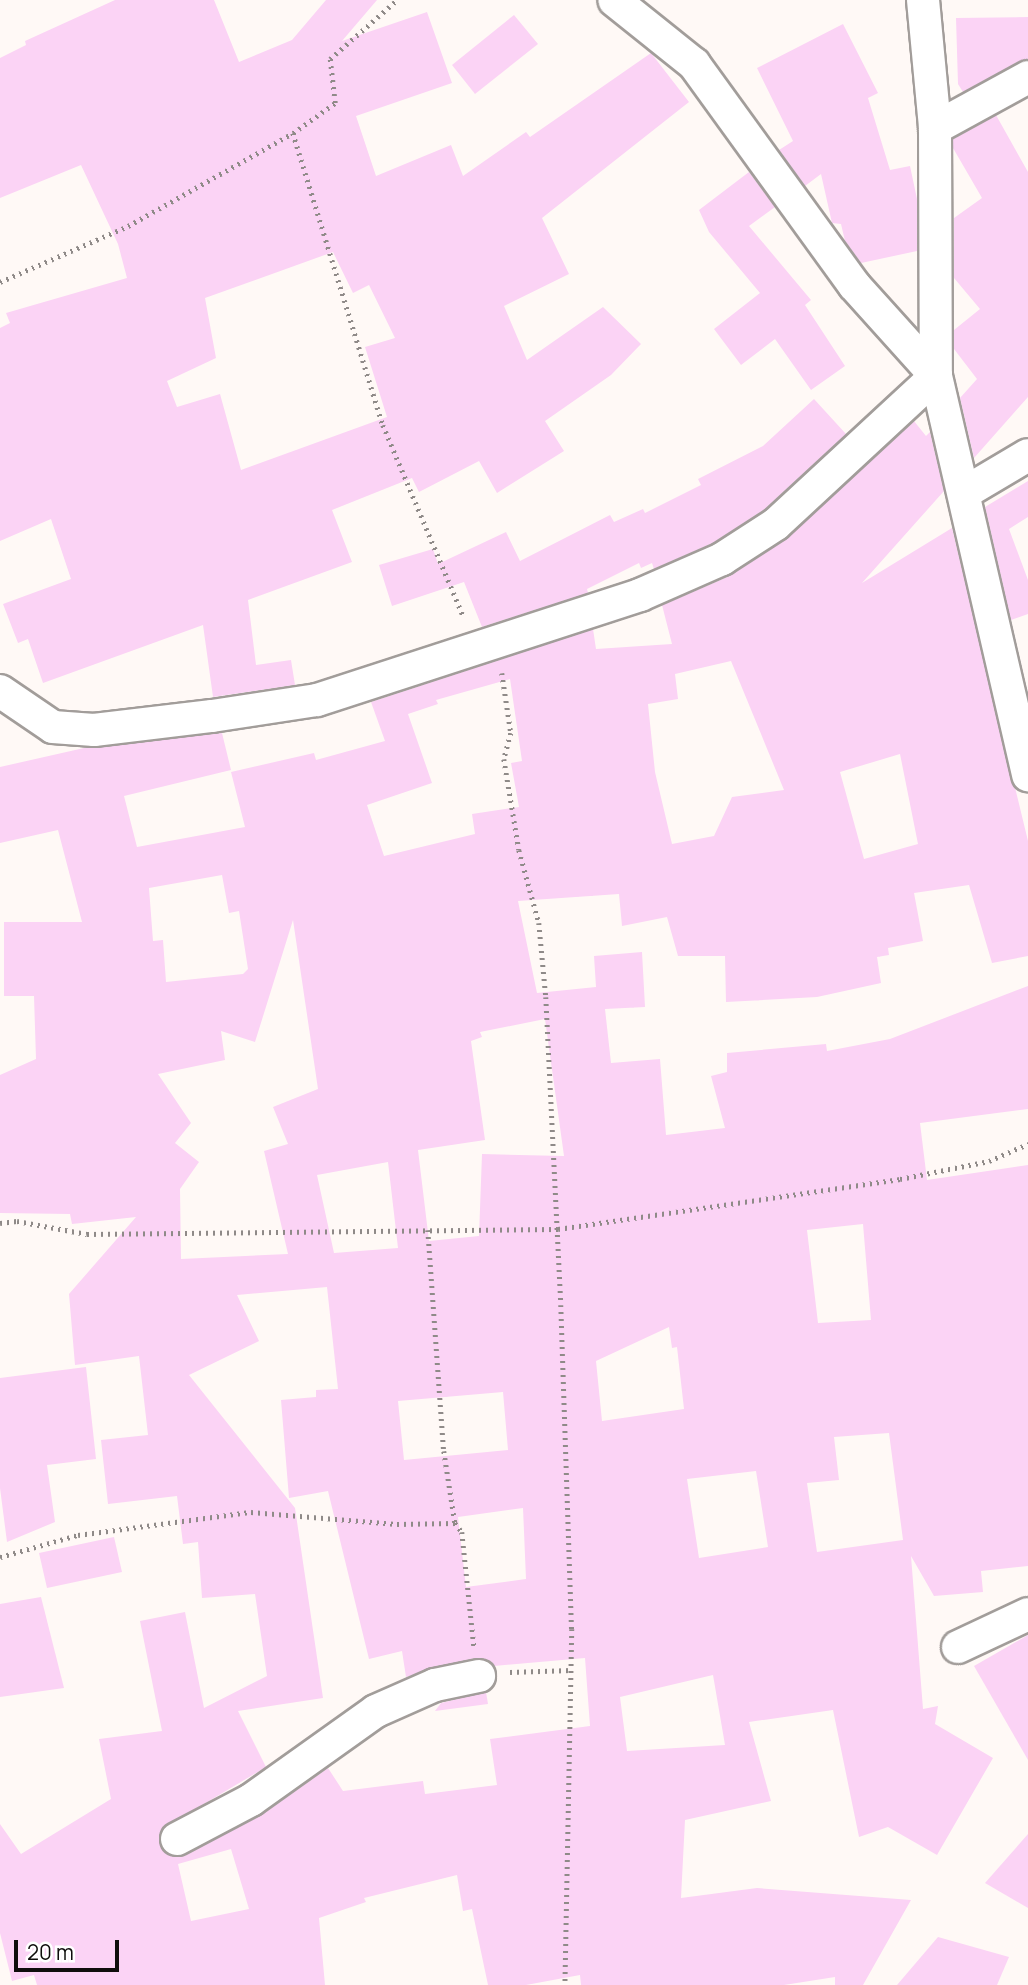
<!DOCTYPE html>
<style>
body{margin:0}
#map{position:relative;width:1028px;height:1985px;overflow:hidden;background:#fff9f6;font-family:Manrope,sans-serif}
div>[style]{position:absolute}
.building>*{inset:0;background:#fbd3f5}
.path>*{height:4.5px;margin-top:-2.25px;transform-origin:0;background:repeating-linear-gradient(90deg,#8f8a88 0 2px,transparent 0 7px)}
.roads{filter:drop-shadow(2px 0 #a29d9a) drop-shadow(-2px 0 #a29d9a) drop-shadow(0 2px #a29d9a) drop-shadow(0 -2px #a29d9a)}
.street>*{height:32px;margin:-16px;padding:0 16px;transform-origin:16px;border-radius:16px;background:#fff}
span{translate:-50% -50%;white-space:nowrap;text-align:center;line-height:1.15;-webkit-text-stroke:5px #fff;paint-order:stroke}
.scale{position:absolute;left:14px;top:1940px;width:105px;height:32px;box-sizing:border-box;border:4px solid #0f0d0c;border-top:0;padding-left:9px;font-size:21px;line-height:24px;white-space:nowrap;color:#0f0d0c;-webkit-text-stroke:5px #fff;paint-order:stroke}
</style>
<div id="map">
<div class="building">
<i style="clip-path:polygon(evenodd,115px 0,214px 0,239px 62px,292px 40px,326px 0,377px 0,342px 41px,427px 12px,452px 83px,356px 116px,376px 176px,451px 145px,463px 176px,526px 132px,530px 137px,651px 53px,689px 102px,542px 218px,569px 274px,504px 306px,527px 360px,603px 307px,641px 344px,611px 375px,545px 421px,564px 451px,497px 493px,479px 461px,419px 492px,412px 478px,332px 510px,352px 562px,248px 600px,256px 665px,291px 660px,295px 685px,213px 697px,203px 625px,43px 683px,28px 639px,18px 643px,3px 604px,71px 579px,51px 519px,0 541px,0 328px,10px 323px,6px 313px,127px 278px,118px 244px,81px 165px,0 198px,0 58px,26px 45px,25px 41px,115px 0,333px 252px,353px 293px,369px 285px,395px 338px,365px 347px,387px 417px,241px 470px,220px 394px,177px 407px,167px 381px,216px 358px,205px 298px,333px 252px)"></i>
<i style="clip-path:polygon(514px 15px,538px 44px,475px 94px,452px 65px)"></i>
<i style="clip-path:polygon(1028px 17px,1028px 59px,963px 92px,958px 84px,956px 18px)"></i>
<i style="clip-path:polygon(843px 24px,878px 93px,868px 98px,890px 170px,910px 166px,917px 199px,917px 251px,861px 263px,845px 241px,841px 224px,832px 223px,821px 174px,805px 186px,779px 150px,793px 141px,757px 68px)"></i>
<i style="clip-path:polygon(996px 115px,1028px 172px,1028px 397px,974px 458px,960px 398px,977px 379px,954px 349px,954px 330px,980px 309px,954px 278px,954px 218px,982px 198px,953px 148px,953px 139px)"></i>
<i style="clip-path:polygon(749px 172px,775px 207px,749px 226px,811px 300px,805px 305px,845px 366px,811px 390px,775px 339px,741px 365px,714px 329px,760px 293px,709px 232px,699px 210px)"></i>
<i style="clip-path:polygon(814px 399px,846px 434px,765px 509px,713px 543px,654px 569px,652px 563px,641px 568px,639px 563px,587px 589px,588px 593px,482px 627px,464px 582px,392px 606px,379px 565px,433px 549px,438px 564px,506px 532px,520px 561px,610px 515px,614px 522px,643px 509px,645px 513px,701px 485px,698px 479px,763px 446px)"></i>
<i style="clip-path:polygon(evenodd,914px 421px,926px 436px,930px 432px,944px 491px,862px 583px,952px 528px,1028px 841px,1028px 956px,992px 963px,969px 885px,914px 893px,923px 941px,888px 948px,889px 955px,877px 957px,881px 983px,817px 997px,726px 1002px,725px 956px,678px 956px,667px 917px,622px 926px,619px 894px,518px 901px,537px 993px,596px 987px,594px 956px,642px 952px,645px 1007px,605px 1009px,611px 1063px,660px 1059px,666px 1135px,725px 1128px,711px 1076px,727px 1072px,727px 1053px,826px 1044px,827px 1051px,890px 1039px,1028px 986px,1028px 1109px,920px 1123px,927px 1180px,1028px 1165px,1028px 1566px,981px 1571px,983px 1592px,934px 1596px,911px 1556px,923px 1709px,938px 1706px,935px 1724px,993px 1758px,937px 1855px,888px 1827px,859px 1837px,833px 1710px,749px 1722px,771px 1801px,685px 1820px,681px 1898px,757px 1888px,911px 1900px,863px 1985px,835px 1985px,835px 1977px,784px 1985px,581px 1985px,580px 1975px,526px 1985px,488px 1985px,472px 1909px,463px 1911px,457px 1875px,364px 1898px,366px 1902px,319px 1918px,325px 1985px,37px 1985px,34px 1975px,12px 1981px,0 1933px,0 1824px,21px 1854px,111px 1799px,99px 1739px,162px 1731px,140px 1621px,185px 1612px,204px 1708px,267px 1676px,255px 1594px,202px 1598px,198px 1542px,183px 1544px,177px 1496px,108px 1504px,101px 1440px,148px 1435px,139px 1356px,75px 1365px,69px 1294px,136px 1217px,72px 1224px,70px 1214px,0 1213px,0 1075px,36px 1059px,34px 996px,4px 996px,4px 922px,82px 922px,58px 830px,0 843px,0 767px,84px 748px,222px 733px,231px 770px,124px 796px,137px 847px,245px 827px,231px 772px,314px 753px,316px 760px,385px 741px,371px 702px,593px 629px,596px 649px,672px 644px,662px 605px,730px 576px,786px 539px,914px 421px,731px 661px,784px 790px,732px 797px,714px 836px,672px 844px,655px 772px,648px 704px,678px 699px,675px 674px,731px 661px,914px 421px,510px 679px,522px 761px,511px 763px,519px 807px,472px 814px,475px 834px,384px 856px,367px 805px,432px 783px,408px 714px,438px 704px,436px 700px,510px 679px,914px 421px,900px 754px,918px 844px,864px 859px,840px 772px,900px 754px,914px 421px,222px 875px,229px 913px,239px 911px,248px 969px,243px 974px,166px 982px,163px 940px,153px 941px,149px 888px,222px 875px,914px 421px,293px 920px,318px 1089px,273px 1107px,288px 1144px,264px 1151px,288px 1254px,181px 1259px,180px 1189px,199px 1162px,175px 1143px,191px 1123px,158px 1074px,225px 1060px,221px 1031px,255px 1042px,293px 920px,914px 421px,545px 1019px,564px 1156px,482px 1154px,479px 1236px,429px 1241px,418px 1150px,485px 1140px,471px 1041px,482px 1037px,480px 1032px,545px 1019px,914px 421px,388px 1162px,398px 1248px,334px 1253px,317px 1175px,388px 1162px,914px 421px,863px 1224px,871px 1320px,818px 1323px,807px 1230px,863px 1224px,914px 421px,327px 1287px,338px 1389px,316px 1390px,316px 1397px,281px 1400px,289px 1498px,328px 1491px,369px 1659px,402px 1651px,406px 1677px,475px 1658px,494px 1666px,585px 1658px,590px 1726px,490px 1739px,497px 1785px,425px 1794px,423px 1781px,343px 1791px,328px 1768px,260px 1816px,176px 1857px,161px 1847px,162px 1829px,266px 1767px,238px 1711px,323px 1698px,295px 1508px,189px 1375px,259px 1341px,237px 1295px,327px 1287px,914px 421px,669px 1327px,672px 1348px,677px 1347px,684px 1409px,602px 1421px,596px 1361px,669px 1327px,914px 421px,503px 1392px,508px 1450px,404px 1460px,398px 1401px,503px 1392px,914px 421px,889px 1433px,903px 1540px,817px 1552px,807px 1483px,839px 1480px,834px 1437px,889px 1433px,914px 421px,756px 1471px,768px 1547px,699px 1558px,687px 1479px,756px 1471px,914px 421px,523px 1508px,526px 1579px,466px 1587px,458px 1517px,523px 1508px,914px 421px,713px 1675px,725px 1745px,627px 1751px,620px 1697px,713px 1675px,914px 421px,231px 1849px,249px 1909px,191px 1921px,178px 1864px,231px 1849px)"></i>
<i style="clip-path:polygon(1028px 481px,1028px 517px,1009px 529px,1028px 580px,1028px 614px,1011px 620px,985px 507px)"></i>
<i style="clip-path:polygon(86px 1367px,96px 1459px,47px 1465px,55px 1522px,7px 1542px,0 1488px,0 1378px)"></i>
<i style="clip-path:polygon(114px 1537px,122px 1572px,47px 1588px,39px 1553px)"></i>
<i style="clip-path:polygon(41px 1597px,64px 1688px,0 1697px,0 1604px)"></i>
<i style="clip-path:polygon(1028px 1635px,1028px 1760px,974px 1666px)"></i>
<i style="clip-path:polygon(486px 1692px,488px 1704px,435px 1711px,441px 1703px)"></i>
<i style="clip-path:polygon(1028px 1834px,1028px 1908px,985px 1883px)"></i>
<i style="clip-path:polygon(938px 1937px,1009px 1957px,997px 1985px,897px 1985px)"></i>
</div>
<div class="path">
<i style="left:293px;top:133px;width:306px;rotate:72.9deg"></i>
<i style="left:383px;top:425px;width:209px;rotate:67.2deg"></i>
<i style="left:0;top:282px;width:140px;rotate:-23.6deg"></i>
<i style="left:128px;top:226px;width:189px;rotate:-29.4deg"></i>
<i style="left:293px;top:133px;width:52px;rotate:-35.5deg"></i>
<i style="left:335px;top:103px;width:44px;rotate:-96.5deg"></i>
<i style="left:330px;top:59px;width:89px;rotate:-41.4deg"></i>
<i style="left:502px;top:673px;width:61px;rotate:81.5deg"></i>
<i style="left:511px;top:733px;width:27px;rotate:105deg"></i>
<i style="left:504px;top:759px;width:92px;rotate:80.6deg"></i>
<i style="left:519px;top:850px;width:76px;rotate:74.7deg"></i>
<i style="left:539px;top:923px;width:74px;rotate:84.6deg"></i>
<i style="left:546px;top:997px;width:308px;rotate:87.2deg"></i>
<i style="left:561px;top:1305px;width:324px;rotate:88.1deg"></i>
<i style="left:572px;top:1629px;width:356px;rotate:91.1deg"></i>
<i style="left:0;top:1223px;width:17px;rotate:-7deg"></i>
<i style="left:17px;top:1221px;width:71px;rotate:10.5deg"></i>
<i style="left:87px;top:1234px;width:471px;rotate:-0.6deg"></i>
<i style="left:558px;top:1229px;width:346px;rotate:-8.3deg"></i>
<i style="left:900px;top:1179px;width:91px;rotate:-11.4deg"></i>
<i style="left:989px;top:1161px;width:43px;rotate:-23.6deg"></i>
<i style="left:428px;top:1230px;width:222px;rotate:85.9deg"></i>
<i style="left:444px;top:1451px;width:73px;rotate:81.3deg"></i>
<i style="left:455px;top:1523px;width:11px;rotate:52deg"></i>
<i style="left:462px;top:1532px;width:115px;rotate:84deg"></i>
<i style="left:0;top:1557px;width:81px;rotate:-15.8deg"></i>
<i style="left:78px;top:1535px;width:175px;rotate:-7.6deg"></i>
<i style="left:251px;top:1512px;width:146px;rotate:4.7deg"></i>
<i style="left:397px;top:1524px;width:58px;rotate:-1deg"></i>
<i style="left:510px;top:1672px;width:62px;rotate:-1.8deg"></i>
</div>
<div class="roads">
<div class="street">
<i style="left:923px;top:0;width:129px;rotate:84.6deg"></i>
<i style="left:935px;top:128px;width:248px;rotate:89.8deg"></i>
<i style="left:936px;top:376px;width:410px;rotate:77deg"></i>
<i style="left:935px;top:128px;width:106px;rotate:-28.7deg"></i>
<i style="left:964px;top:493px;width:74px;rotate:-30.7deg"></i>
<i style="left:0;top:691px;width:64px;rotate:34.2deg"></i>
<i style="left:53px;top:727px;width:41px;rotate:4.2deg"></i>
<i style="left:94px;top:730px;width:119px;rotate:-6.8deg"></i>
<i style="left:212px;top:716px;width:106px;rotate:-8.7deg"></i>
<i style="left:317px;top:700px;width:340px;rotate:-18deg"></i>
<i style="left:640px;top:595px;width:90px;rotate:-23.7deg"></i>
<i style="left:722px;top:559px;width:64px;rotate:-32.9deg"></i>
<i style="left:776px;top:524px;width:218px;rotate:-42.8deg"></i>
<i style="left:936px;top:376px;width:122px;rotate:-132deg"></i>
<i style="left:854px;top:285px;width:273px;rotate:-125.9deg"></i>
<i style="left:694px;top:64px;width:102px;rotate:-141.3deg"></i>
<i style="left:958px;top:1647px;width:77px;rotate:-25.2deg"></i>
<i style="left:177px;top:1839px;width:84px;rotate:-27.8deg"></i>
<i style="left:251px;top:1800px;width:153px;rotate:-35.5deg"></i>
<i style="left:376px;top:1711px;width:64px;rotate:-23.8deg"></i>
<i style="left:435px;top:1685px;width:45px;rotate:-11.6deg"></i>
</div>
</div>
<div class="scale">20 m</div>
</div>
